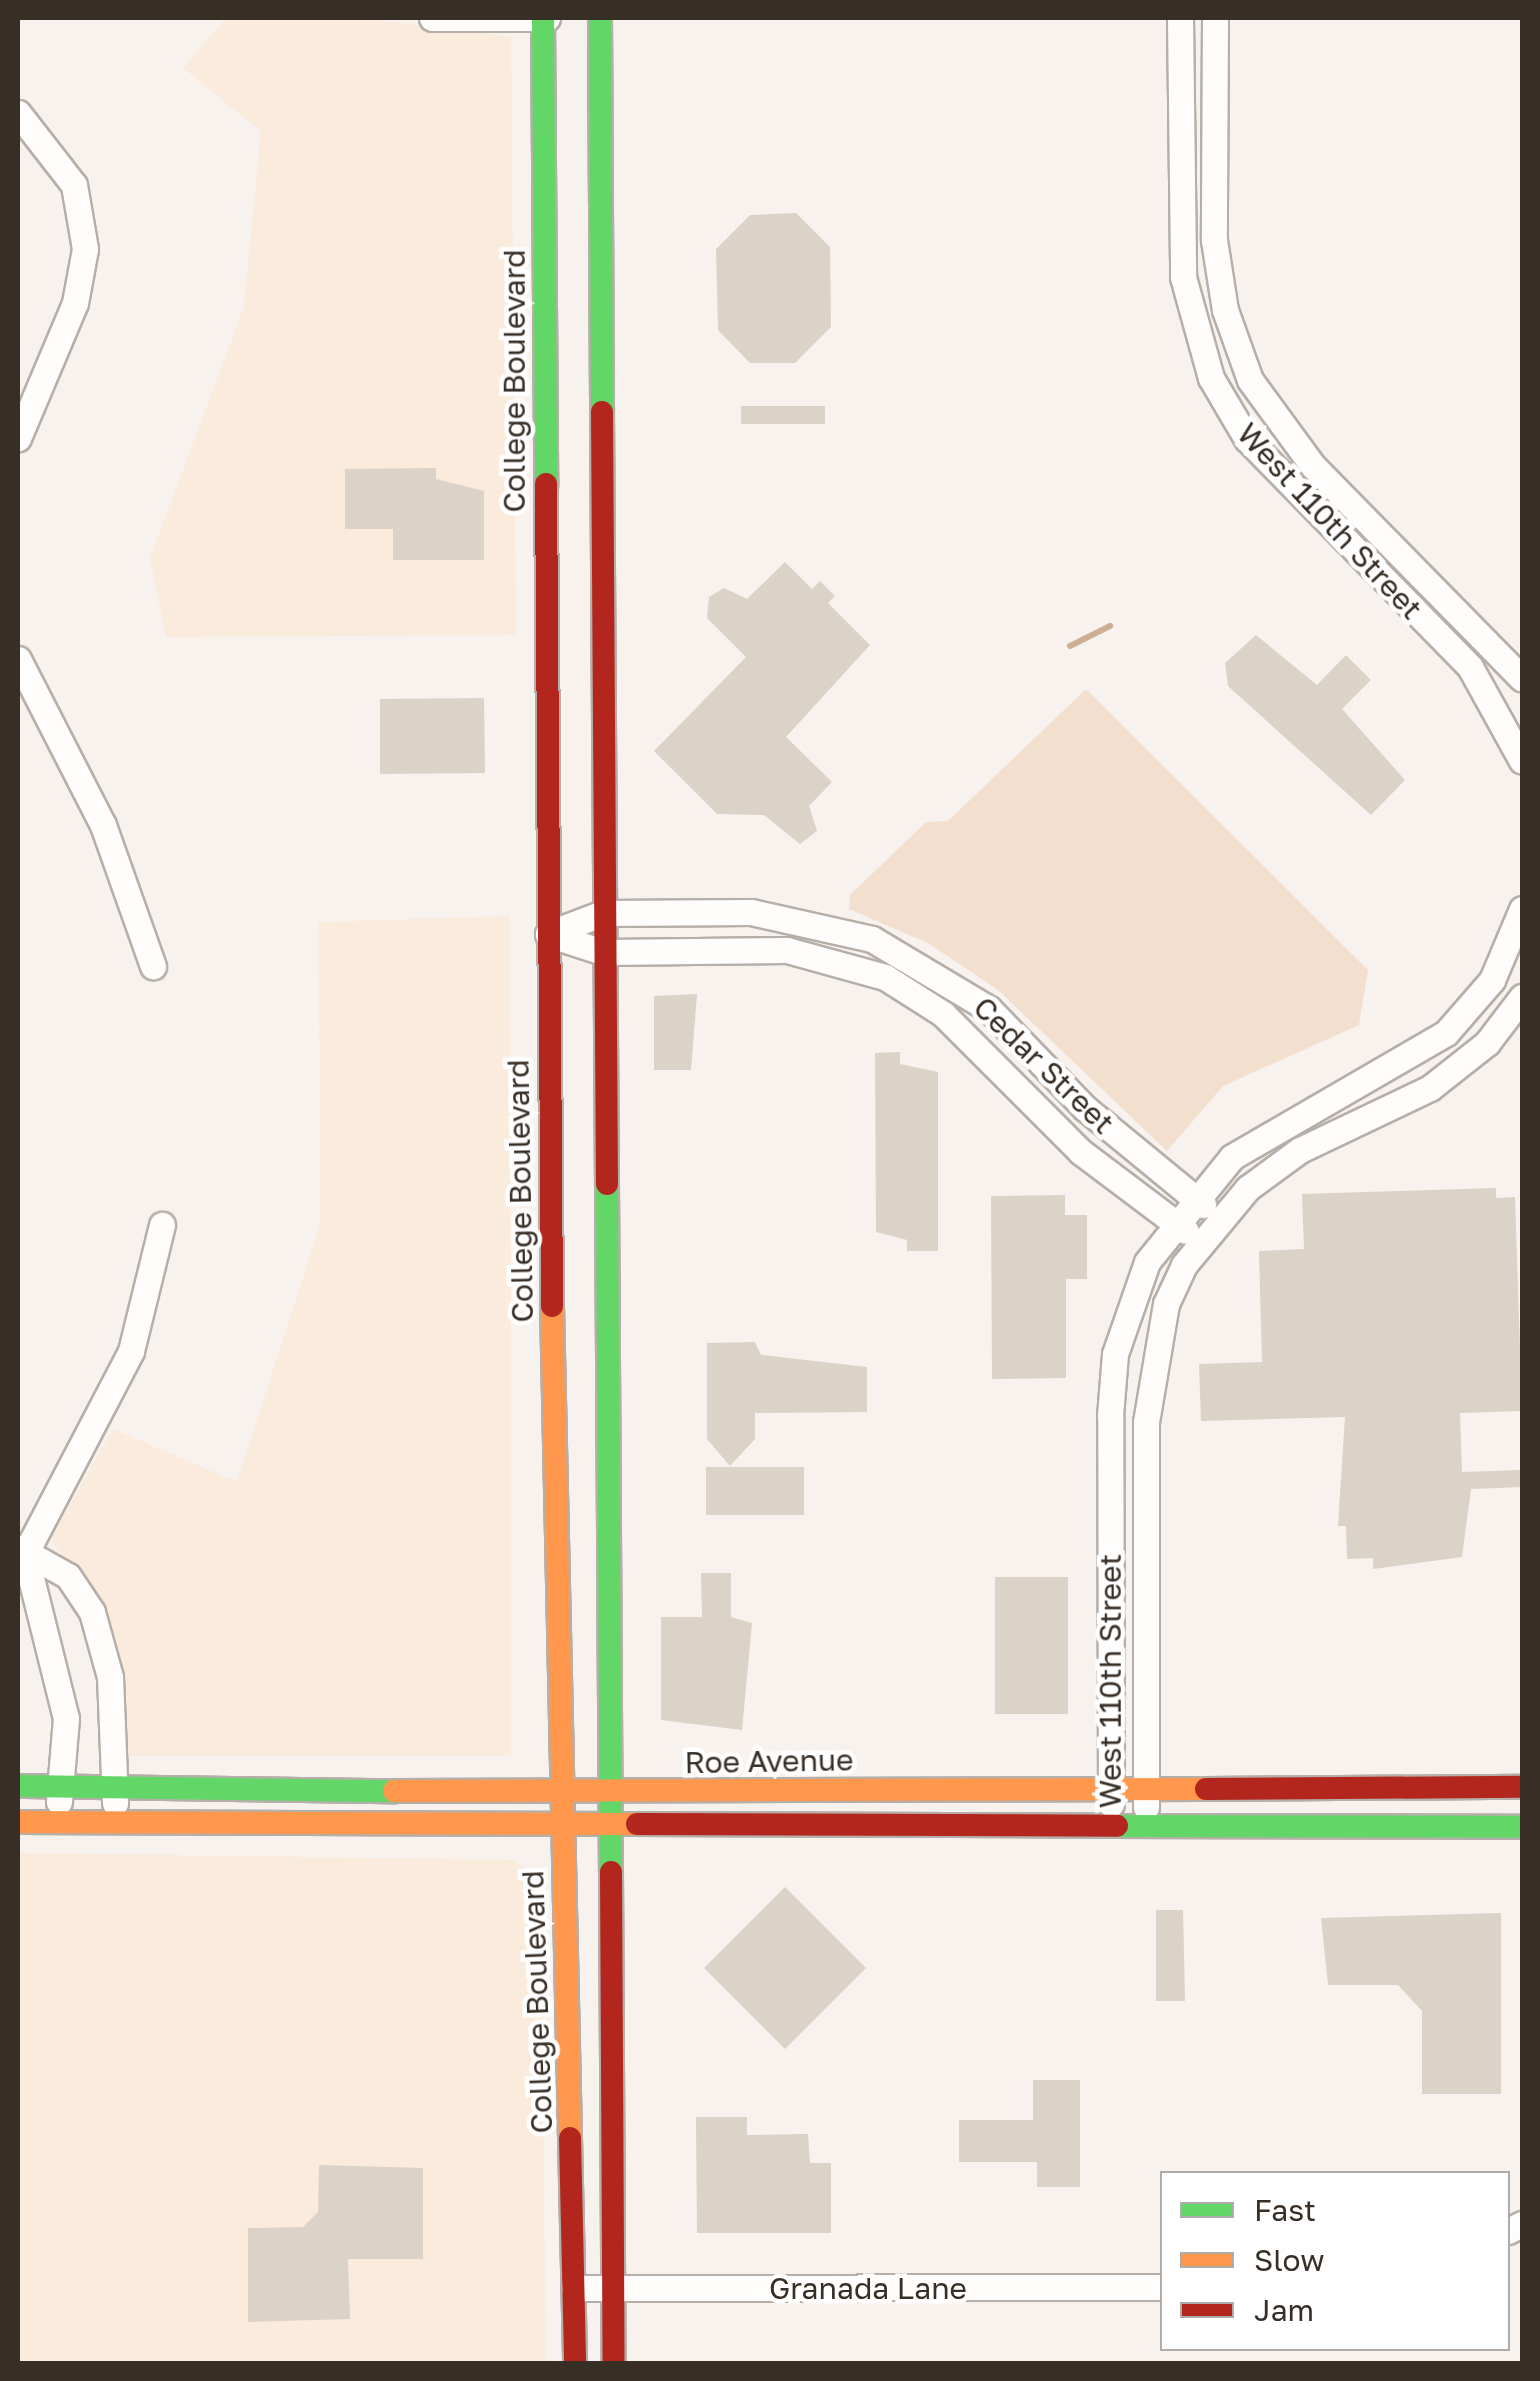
<!DOCTYPE html>
<style>
body{margin:0}
#map{position:relative;width:1540px;height:2381px;overflow:hidden;background:#f7f2ed;font-family:"Golos Text",sans-serif}
div>[style]{position:absolute}
.built>*{inset:0;background:#faebdc}
.green>*{inset:0;background:#f2dfce}
.stream>*{height:6px;margin:-3px;padding:0 3px;transform-origin:3px;border-radius:3px;background:#cbb096}
.building>*{inset:0;background:#dbd2c8}
.roads{filter:drop-shadow(2px 0 #b6afa9) drop-shadow(-2px 0 #b6afa9) drop-shadow(0 2px #b6afa9) drop-shadow(0 -2px #b6afa9)}
.street>*{height:25px;margin:-12.5px;padding:0 12.5px;transform-origin:12.5px;border-radius:12.5px;background:#fefdfc}
.fast>*{height:22px;margin:-11px;padding:0 11px;transform-origin:11px;border-radius:11px;background:#63d668}
.slow>*{height:22px;margin:-11px;padding:0 11px;transform-origin:11px;border-radius:11px;background:#ff974d}
.jam>*{height:22px;margin:-11px;padding:0 11px;transform-origin:11px;border-radius:11px;background:#b3261e}
span{translate:-50% -50%;white-space:nowrap;text-align:center;line-height:1.15;-webkit-text-stroke:9px #fff;paint-order:stroke}
.street-label{font-size:30px;color:#372e26}
.frame{position:absolute;inset:0;border:20px solid #372e26;pointer-events:none}
.legend{position:absolute;left:1160px;top:2171px;width:350px;height:180px;box-sizing:border-box;background:#fff;border:2px solid #afaba8;margin:0;padding:12px 18px;list-style:none;font-size:30px;color:#372e26}
.legend li{display:flex;align-items:center;gap:20px;height:50px}
.legend b{width:50px;border:2px solid #afaba8}
</style>
<div id="map">
<div class="built">
<i style="clip-path:polygon(226px 18px,361px 18px,511px 37px,516px 635px,166px 637px,150px 558px,244px 307px,261px 131px,183px 68px)"></i>
<i style="clip-path:polygon(510px 916px,511px 1756px,129px 1756px,115px 1653px,51px 1538px,113px 1429px,237px 1482px,320px 1225px,319px 922px)"></i>
<i style="clip-path:polygon(18px 1853px,513px 1860px,524px 1868px,536px 1885px,544px 2049px,545px 2363px,18px 2364px)"></i>
</div>
<div class="green">
<i style="clip-path:polygon(1086px 689px,1368px 970px,1359px 1025px,1223px 1086px,1167px 1151px,998px 990px,928px 943px,849px 909px,850px 895px,926px 822px,948px 821px)"></i>
</div>
<div class="stream">
<i style="left:1070px;top:646px;width:45px;rotate:-26.6deg"></i>
</div>
<div class="building">
<i style="clip-path:polygon(796px 213px,830px 247px,831px 327px,795px 363px,750px 363px,718px 330px,716px 249px,750px 215px)"></i>
<i style="clip-path:polygon(741px 406px,825px 406px,825px 424px,741px 424px)"></i>
<i style="clip-path:polygon(436px 468px,436px 479px,484px 491px,484px 560px,393px 560px,393px 529px,345px 529px,345px 469px)"></i>
<i style="clip-path:polygon(785px 562px,812px 589px,820px 581px,835px 596px,828px 603px,870px 645px,786px 737px,832px 782px,809px 806px,817px 831px,800px 844px,764px 815px,717px 814px,654px 751px,746px 657px,707px 618px,709px 597px,724px 588px,747px 599px)"></i>
<i style="clip-path:polygon(1256px 635px,1317px 685px,1346px 655px,1371px 680px,1342px 709px,1405px 780px,1371px 815px,1228px 686px,1225px 663px)"></i>
<i style="clip-path:polygon(484px 698px,485px 773px,380px 774px,380px 699px)"></i>
<i style="clip-path:polygon(697px 994px,691px 1070px,654px 1070px,654px 996px)"></i>
<i style="clip-path:polygon(900px 1052px,900px 1064px,938px 1072px,938px 1251px,907px 1251px,907px 1240px,876px 1232px,875px 1053px)"></i>
<i style="clip-path:polygon(1496px 1188px,1496px 1198px,1515px 1197px,1522px 1411px,1460px 1413px,1462px 1472px,1522px 1470px,1522px 1487px,1471px 1489px,1462px 1557px,1373px 1569px,1373px 1558px,1347px 1559px,1346px 1526px,1338px 1526px,1345px 1417px,1201px 1421px,1199px 1364px,1262px 1362px,1259px 1251px,1304px 1249px,1302px 1194px)"></i>
<i style="clip-path:polygon(1065px 1195px,1065px 1215px,1087px 1215px,1087px 1279px,1066px 1279px,1066px 1378px,992px 1379px,991px 1196px)"></i>
<i style="clip-path:polygon(755px 1342px,761px 1355px,867px 1367px,867px 1412px,755px 1413px,755px 1439px,730px 1466px,707px 1439px,707px 1343px)"></i>
<i style="clip-path:polygon(706px 1467px,804px 1467px,804px 1515px,706px 1515px)"></i>
<i style="clip-path:polygon(701px 1573px,731px 1573px,731px 1617px,752px 1623px,742px 1730px,661px 1720px,661px 1617px,702px 1617px)"></i>
<i style="clip-path:polygon(995px 1577px,1068px 1577px,1068px 1714px,995px 1714px)"></i>
<i style="clip-path:polygon(785px 1887px,866px 1968px,785px 2049px,704px 1968px)"></i>
<i style="clip-path:polygon(1156px 1910px,1183px 1910px,1185px 2001px,1156px 2001px)"></i>
<i style="clip-path:polygon(1501px 1913px,1501px 2094px,1422px 2094px,1422px 2011px,1398px 1985px,1328px 1985px,1321px 1918px)"></i>
<i style="clip-path:polygon(1033px 2080px,1080px 2080px,1080px 2187px,1037px 2187px,1037px 2162px,959px 2162px,959px 2120px,1033px 2120px)"></i>
<i style="clip-path:polygon(696px 2117px,747px 2117px,747px 2135px,808px 2134px,810px 2163px,831px 2163px,831px 2233px,697px 2233px)"></i>
<i style="clip-path:polygon(319px 2165px,423px 2168px,423px 2259px,348px 2259px,350px 2319px,248px 2322px,248px 2228px,303px 2227px,318px 2212px)"></i>
</div>
<div class="roads">
<div class="street">
<i style="left:432px;top:18px;width:115px"></i>
<i style="left:1180px;top:18px;width:259px;rotate:89.3deg"></i>
<i style="left:1183px;top:277px;width:105px;rotate:74.5deg"></i>
<i style="left:1211px;top:378px;width:71px;rotate:59.5deg"></i>
<i style="left:1247px;top:439px;width:319px;rotate:45.6deg"></i>
<i style="left:1470px;top:667px;width:107px;rotate:61deg"></i>
<i style="left:1215px;top:18px;width:222px;rotate:90.3deg"></i>
<i style="left:1214px;top:240px;width:71px;rotate:81.1deg"></i>
<i style="left:1225px;top:310px;width:74px;rotate:70.3deg"></i>
<i style="left:1250px;top:380px;width:107px;rotate:53.8deg"></i>
<i style="left:1313px;top:466px;width:298px;rotate:45.5deg"></i>
<i style="left:18px;top:113px;width:91px;rotate:52.1deg"></i>
<i style="left:74px;top:185px;width:65px;rotate:80.2deg"></i>
<i style="left:85px;top:249px;width:55px;rotate:100.5deg"></i>
<i style="left:75px;top:303px;width:147px;rotate:112.9deg"></i>
<i style="left:18px;top:659px;width:186px;rotate:62.9deg"></i>
<i style="left:103px;top:825px;width:150px;rotate:70.5deg"></i>
<i style="left:548px;top:934px;width:59px;rotate:-20.9deg"></i>
<i style="left:603px;top:913px;width:148px;rotate:-0.4deg"></i>
<i style="left:751px;top:912px;width:124px;rotate:12.6deg"></i>
<i style="left:872px;top:939px;width:136px;rotate:30.9deg"></i>
<i style="left:989px;top:1009px;width:138px;rotate:45.9deg"></i>
<i style="left:1085px;top:1108px;width:153px;rotate:39.4deg"></i>
<i style="left:548px;top:934px;width:58px;rotate:18.1deg"></i>
<i style="left:603px;top:952px;width:184px;rotate:-0.6deg"></i>
<i style="left:787px;top:950px;width:102px;rotate:15.4deg"></i>
<i style="left:885px;top:977px;width:69px;rotate:32.5deg"></i>
<i style="left:943px;top:1014px;width:195px;rotate:45deg"></i>
<i style="left:1081px;top:1152px;width:131px;rotate:37deg"></i>
<i style="left:18px;top:1548px;width:57px;rotate:29.2deg"></i>
<i style="left:68px;top:1576px;width:43px;rotate:56.3deg"></i>
<i style="left:92px;top:1612px;width:67px;rotate:74.5deg"></i>
<i style="left:110px;top:1677px;width:126px;rotate:87.7deg"></i>
<i style="left:25px;top:1554px;width:229px;rotate:-62.4deg"></i>
<i style="left:131px;top:1351px;width:130px;rotate:-76.2deg"></i>
<i style="left:25px;top:1554px;width:169px;rotate:76deg"></i>
<i style="left:66px;top:1718px;width:84px;rotate:94.8deg"></i>
<i style="left:1111px;top:1804px;width:388px;rotate:-90.1deg"></i>
<i style="left:1110px;top:1416px;width:62px;rotate:-85.4deg"></i>
<i style="left:1115px;top:1354px;width:97px;rotate:-70.8deg"></i>
<i style="left:1147px;top:1262px;width:135px;rotate:-51deg"></i>
<i style="left:1232px;top:1157px;width:247px;rotate:-30.1deg"></i>
<i style="left:1446px;top:1033px;width:70px;rotate:-49deg"></i>
<i style="left:1492px;top:980px;width:77px;rotate:-67.1deg"></i>
<i style="left:1146px;top:1807px;width:385px;rotate:-90deg"></i>
<i style="left:1146px;top:1422px;width:120px;rotate:-80.4deg"></i>
<i style="left:1166px;top:1304px;width:43px;rotate:-65.2deg"></i>
<i style="left:1184px;top:1265px;width:100px;rotate:-50.3deg"></i>
<i style="left:1248px;top:1188px;width:64px;rotate:-36.2deg"></i>
<i style="left:1300px;top:1150px;width:144px;rotate:-25.5deg"></i>
<i style="left:1430px;top:1088px;width:73px;rotate:-38.3deg"></i>
<i style="left:1487px;top:1043px;width:58px;rotate:-52.7deg"></i>
<i style="left:1508px;top:2231px;width:16px;rotate:-27deg"></i>
<i style="left:574px;top:2288px;width:588px;rotate:-0.1deg"></i>
</div>
<div class="fast">
<i style="left:543px;top:18px;width:466px;rotate:89.6deg"></i>
<i style="left:600px;top:18px;width:394px;rotate:89.7deg"></i>
<i style="left:607px;top:1184px;width:688px;rotate:89.67deg"></i>
<i style="left:18px;top:1786px;width:376px;rotate:0.8deg"></i>
<i style="left:1117px;top:1826px;width:405px;rotate:0.1deg"></i>
</div>
<div class="slow">
<i style="left:552px;top:1306px;width:832px;rotate:88.76deg"></i>
<i style="left:394px;top:1791px;width:812px;rotate:-0.14deg"></i>
<i style="left:18px;top:1822px;width:619px;rotate:0.19deg"></i>
</div>
<div class="jam">
<i style="left:602px;top:412px;width:772px;rotate:89.63deg"></i>
<i style="left:546px;top:484px;width:822px;rotate:89.58deg"></i>
<i style="left:1206px;top:1789px;width:316px;rotate:-0.4deg"></i>
<i style="left:637px;top:1824px;width:480px;rotate:0.2deg"></i>
<i style="left:611px;top:1872px;width:492px;rotate:89.7deg"></i>
<i style="left:570px;top:2138px;width:226px;rotate:88.7deg"></i>
</div>
</div>
<div class="street-label">
<span style="left:514px;top:381px;rotate:-90deg">College Boulevard</span>
<span style="left:1330px;top:521px;rotate:47deg">West 110th Street</span>
<span style="left:1044px;top:1065px;rotate:44deg">Cedar Street</span>
<span style="left:520px;top:1191px;rotate:-91deg">College Boulevard</span>
<span style="left:1110px;top:1681px;rotate:-90deg">West 110th Street</span>
<span style="left:769px;top:1761px;rotate:-1deg">Roe Avenue</span>
<span style="left:537px;top:2002px;rotate:-92deg">College Boulevard</span>
<span style="left:868px;top:2288px">Granada Lane</span>
</div>
<div class="frame"></div>
<ul class="legend">
<li><b style="height:12px;background:#63d668"></b>Fast</li>
<li><b style="height:12px;background:#ff974d"></b>Slow</li>
<li><b style="height:12px;background:#b3261e"></b>Jam</li>
</ul>
</div>
